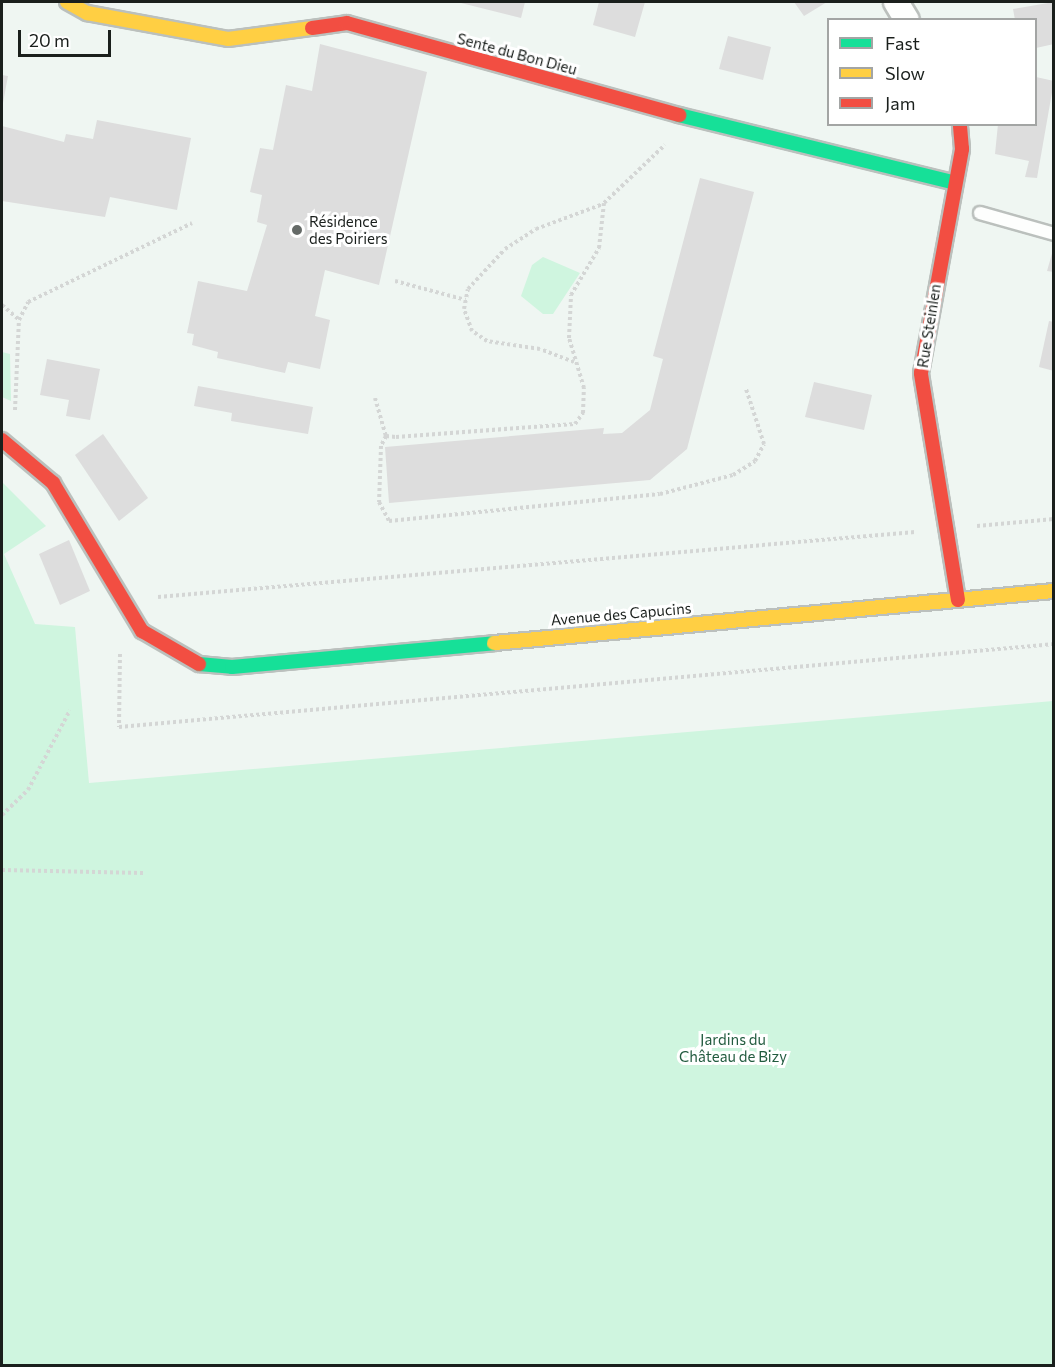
<!DOCTYPE html>
<meta charset="utf-8">
<style>
body{margin:0}
#map{position:relative;width:1055px;height:1367px;overflow:hidden;background:#eff6f2;font-family:Commissioner,sans-serif}
div>[style]{position:absolute}
.green>*{inset:0;background:#cff5df}
.building>*{inset:0;background:#ddd}
.path>*{height:4px;margin-top:-2px;transform-origin:0;background:repeating-linear-gradient(90deg,#d4d6d5 0 3px,transparent 0 6px)}
.roads{filter:drop-shadow(2px 0 #bbc0bd) drop-shadow(-2px 0 #bbc0bd) drop-shadow(0 2px #bbc0bd) drop-shadow(0 -2px #bbc0bd)}
.lane>*{height:12px;margin:-6px;padding:0 6px;transform-origin:6px;border-radius:6px;background:#fdfefd}
.street>*{height:24px;margin:-12px;padding:0 12px;transform-origin:12px;border-radius:12px;background:#fdfefd}
.fast>*{height:14px;margin:-7px;padding:0 7px;transform-origin:7px;border-radius:7px;background:#16e098}
.slow>*{height:14px;margin:-7px;padding:0 7px;transform-origin:7px;border-radius:7px;background:#ffcf43}
.jam>*{height:14px;margin:-7px;padding:0 7px;transform-origin:7px;border-radius:7px;background:#f24e42}
.dots>*{width:16px;height:16px;translate:-50% -50%;box-sizing:border-box;border:3px solid #fff;border-radius:50%}
span{translate:-50% -50%;white-space:nowrap;text-align:center;line-height:1.15;-webkit-text-stroke:6px #fff;paint-order:stroke}
.street-label{font-size:15px;color:#1a1f1c}
.poi-label{font-size:15px;color:#1a1f1c}
.left{translate:0 -50%;text-align:left}
.park-label{font-size:15px;color:#225b3f}
.frame{position:absolute;inset:0;border:3px solid #1a1f1c;pointer-events:none}
.legend{position:absolute;left:827px;top:18px;width:210px;height:108px;box-sizing:border-box;background:#fff;border:2px solid #a3a5a4;margin:0;padding:8px 10px;list-style:none;font-size:18px;color:#1a1f1c}
.legend li{display:flex;align-items:center;gap:12px;height:30px}
.legend b{width:30px;border:2px solid #a3a5a4}
.scale{position:absolute;left:18px;top:30px;width:93px;height:27px;box-sizing:border-box;border:3px solid #1a1f1c;border-top:0;padding-left:8px;font-size:18px;line-height:21px;white-space:nowrap;color:#1a1f1c;-webkit-text-stroke:4px #fff;paint-order:stroke}
</style>
<div id="map">
<div class="green">
<i style="clip-path:polygon(543px 257px,580px 273px,553px 314px,543px 314px,521px 296px,532px 265px)"></i>
<i style="clip-path:polygon(2px 352px,10px 354px,11px 401px,2px 397px)"></i>
<i style="clip-path:polygon(2px 482px,46px 526px,4px 554px,35px 624px,75px 627px,89px 783px,1053px 701px,1053px 1365px,2px 1365px)"></i>
</div>
<div class="building">
<i style="clip-path:polygon(457px 2px,525px 2px,521px 18px)"></i>
<i style="clip-path:polygon(599px 2px,645px 2px,635px 37px,593px 25px)"></i>
<i style="clip-path:polygon(794px 2px,827px 2px,804px 16px)"></i>
<i style="clip-path:polygon(1054px 2px,1054px 44px,1036px 48px,1036px 20px,1015px 20px,1013px 9px)"></i>
<i style="clip-path:polygon(728px 36px,771px 47px,763px 80px,719px 69px)"></i>
<i style="clip-path:polygon(320px 44px,427px 72px,379px 285px,325px 270px,315px 316px,330px 320px,320px 369px,288px 362px,285px 373px,217px 358px,218px 352px,192px 345px,194px 334px,187px 333px,198px 281px,247px 291px,267px 225px,257px 222px,262px 195px,250px 192px,260px 148px,273px 150px,286px 85px,312px 91px)"></i>
<i style="clip-path:polygon(2px 75px,8px 76px,3px 103px,2px 102px)"></i>
<i style="clip-path:polygon(1036px 77px,1054px 81px,1037px 178px,1025px 177px,1029px 161px,995px 154px,998px 124px,1036px 124px)"></i>
<i style="clip-path:polygon(97px 120px,191px 138px,177px 210px,110px 197px,105px 217px,2px 201px,2px 126px,64px 142px,66px 134px,93px 139px)"></i>
<i style="clip-path:polygon(700px 178px,754px 192px,687px 449px,650px 480px,389px 503px,385px 447px,604px 428px,603px 434px,622px 433px,650px 410px,663px 359px,653px 356px)"></i>
<i style="clip-path:polygon(1053px 250px,1054px 251px,1054px 272px,1047px 271px)"></i>
<i style="clip-path:polygon(1049px 321px,1054px 322px,1054px 371px,1039px 367px)"></i>
<i style="clip-path:polygon(47px 359px,100px 369px,90px 420px,66px 416px,69px 400px,40px 395px)"></i>
<i style="clip-path:polygon(814px 382px,872px 395px,864px 430px,805px 417px)"></i>
<i style="clip-path:polygon(198px 386px,313px 407px,308px 434px,231px 421px,232px 413px,194px 406px)"></i>
<i style="clip-path:polygon(103px 434px,148px 498px,119px 521px,75px 455px)"></i>
<i style="clip-path:polygon(69px 540px,90px 591px,60px 605px,39px 554px)"></i>
</div>
<div class="path">
<i style="left:395px;top:281px;width:73px;rotate:15deg"></i>
<i style="left:2px;top:305px;width:23px;rotate:41deg"></i>
<i style="left:574px;top:362px;width:36px;rotate:-159deg"></i>
<i style="left:540px;top:349px;width:54px;rotate:-171.4deg"></i>
<i style="left:487px;top:341px;width:18px;rotate:-146deg"></i>
<i style="left:472px;top:331px;width:23px;rotate:-110deg"></i>
<i style="left:464px;top:309px;width:20px;rotate:-79deg"></i>
<i style="left:468px;top:289px;width:54px;rotate:-47.2deg"></i>
<i style="left:505px;top:249px;width:37px;rotate:-33deg"></i>
<i style="left:536px;top:229px;width:72px;rotate:-20.5deg"></i>
<i style="left:375px;top:398px;width:40px;rotate:74deg"></i>
<i style="left:386px;top:436px;width:10px;rotate:6deg"></i>
<i style="left:396px;top:437px;width:179px;rotate:-4.2deg"></i>
<i style="left:575px;top:424px;width:14px;rotate:-54deg"></i>
<i style="left:583px;top:413px;width:25px;rotate:-88deg"></i>
<i style="left:584px;top:388px;width:52px;rotate:-106.7deg"></i>
<i style="left:569px;top:338px;width:43px;rotate:-87.3deg"></i>
<i style="left:571px;top:295px;width:55px;rotate:-59.2deg"></i>
<i style="left:599px;top:248px;width:45px;rotate:-83.7deg"></i>
<i style="left:604px;top:203px;width:84px;rotate:-43.6deg"></i>
<i style="left:15px;top:410px;width:90px;rotate:-87.5deg"></i>
<i style="left:19px;top:320px;width:20px;rotate:-63deg"></i>
<i style="left:28px;top:302px;width:182px;rotate:-25.7deg"></i>
<i style="left:386px;top:436px;width:11px;rotate:117deg"></i>
<i style="left:381px;top:446px;width:56px;rotate:92deg"></i>
<i style="left:379px;top:502px;width:21px;rotate:62deg"></i>
<i style="left:389px;top:521px;width:272px;rotate:-5.7deg"></i>
<i style="left:660px;top:494px;width:75px;rotate:-14.6deg"></i>
<i style="left:733px;top:475px;width:26px;rotate:-32deg"></i>
<i style="left:755px;top:461px;width:19px;rotate:-62deg"></i>
<i style="left:764px;top:444px;width:58px;rotate:-108.1deg"></i>
<i style="left:977px;top:526px;width:77px;rotate:-5.2deg"></i>
<i style="left:158px;top:597px;width:760px;rotate:-4.91deg"></i>
<i style="left:120px;top:654px;width:73px;rotate:90.8deg"></i>
<i style="left:119px;top:727px;width:939px;rotate:-5.07deg"></i>
<i style="left:2px;top:815px;width:36px;rotate:-44deg"></i>
<i style="left:28px;top:790px;width:90px;rotate:-62.3deg"></i>
<i style="left:2px;top:870px;width:141px;rotate:1.2deg"></i>
</div>
<div class="roads">
<div class="lane">
<i style="left:980px;top:213px;width:77px;rotate:15.8deg"></i>
</div>
<div class="street">
<i style="left:896px;top:2px;width:21px;rotate:59deg"></i>
</div>
<div class="fast">
<i style="left:679px;top:115px;width:284px;rotate:13.8deg"></i>
<i style="left:199px;top:664px;width:33px;rotate:5deg"></i>
<i style="left:232px;top:667px;width:263px;rotate:-5.2deg"></i>
</div>
<div class="slow">
<i style="left:67px;top:2px;width:23px;rotate:29deg"></i>
<i style="left:87px;top:13px;width:143px;rotate:10.4deg"></i>
<i style="left:228px;top:39px;width:85px;rotate:-7.5deg"></i>
<i style="left:494px;top:643px;width:562px;rotate:-5.31deg"></i>
</div>
<div class="jam">
<i style="left:312px;top:28px;width:35px;rotate:-8deg"></i>
<i style="left:347px;top:23px;width:345px;rotate:15.5deg"></i>
<i style="left:2px;top:440px;width:67px;rotate:40.1deg"></i>
<i style="left:53px;top:483px;width:173px;rotate:59deg"></i>
<i style="left:142px;top:631px;width:66px;rotate:30.1deg"></i>
<i style="left:958px;top:600px;width:230px;rotate:-99.3deg"></i>
<i style="left:921px;top:373px;width:228px;rotate:-79.6deg"></i>
<i style="left:962px;top:149px;width:25px;rotate:-95deg"></i>
</div>
</div>
<div class="dots">
<i style="left:297px;top:230px;background:#656a67"></i>
</div>
<div class="street-label">
<span style="left:517px;top:54px;rotate:15deg">Sente du Bon Dieu</span>
<span style="left:929px;top:326px;rotate:-81deg">Rue Steinlen</span>
<span style="left:621px;top:614px;rotate:-5deg">Avenue des Capucins</span>
</div>
<div class="poi-label">
<span class="left" style="left:309px;top:230px">Résidence<br>des Poiriers</span>
</div>
<div class="park-label">
<span style="left:733px;top:1048px">Jardins du<br>Château de Bizy</span>
</div>
<div class="frame"></div>
<ul class="legend">
<li><b style="height:8px;background:#16e098"></b>Fast</li>
<li><b style="height:8px;background:#ffcf43"></b>Slow</li>
<li><b style="height:8px;background:#f24e42"></b>Jam</li>
</ul>
<div class="scale">20 m</div>
</div>
